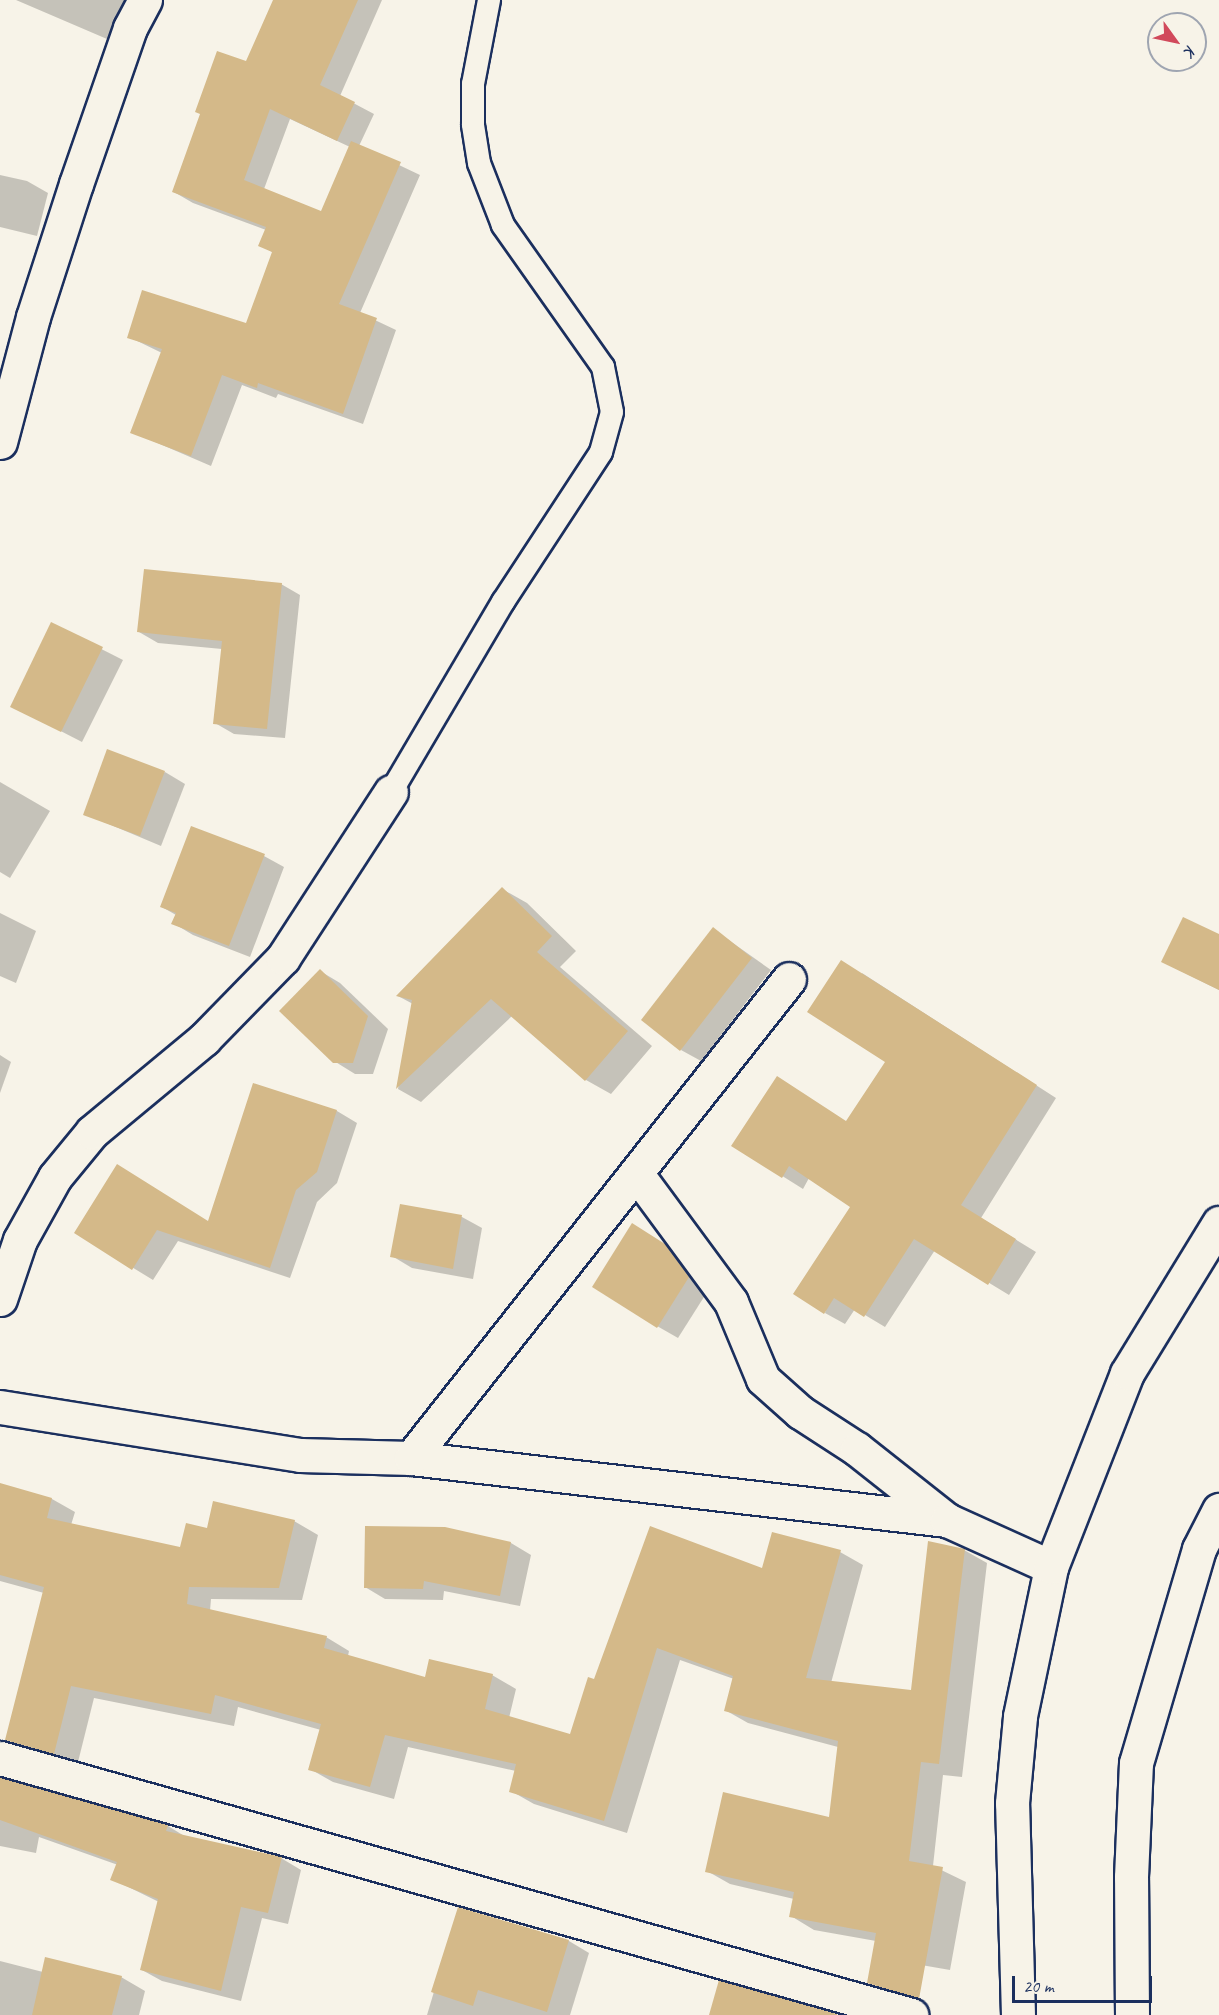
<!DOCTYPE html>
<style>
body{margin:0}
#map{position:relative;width:1219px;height:2015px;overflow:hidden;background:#f7f3e8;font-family:Caveat,sans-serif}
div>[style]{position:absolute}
.shadow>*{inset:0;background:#0003}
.building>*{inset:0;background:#d4b989}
.roads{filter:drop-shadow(2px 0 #1b2f5e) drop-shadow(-2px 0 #1b2f5e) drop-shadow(0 2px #1b2f5e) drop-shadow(0 -2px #1b2f5e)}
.service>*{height:22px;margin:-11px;padding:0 11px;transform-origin:11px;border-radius:11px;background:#f7f3e8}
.minor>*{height:33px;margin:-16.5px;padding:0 16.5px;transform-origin:16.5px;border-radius:16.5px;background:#f7f3e8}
.secondary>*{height:33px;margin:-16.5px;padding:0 16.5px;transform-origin:16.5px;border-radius:16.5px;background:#f7f3e8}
span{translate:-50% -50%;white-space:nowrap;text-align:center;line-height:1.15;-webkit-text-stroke:6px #f7f3e8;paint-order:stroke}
.north{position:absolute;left:1147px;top:12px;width:60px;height:60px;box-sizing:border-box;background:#f7f3e8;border:2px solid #9fa5b1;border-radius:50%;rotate:123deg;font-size:16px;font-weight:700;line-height:24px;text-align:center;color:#1b2f5e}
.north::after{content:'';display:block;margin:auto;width:21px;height:27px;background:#d1495b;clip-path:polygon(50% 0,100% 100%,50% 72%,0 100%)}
.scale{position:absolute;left:1012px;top:1976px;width:140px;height:27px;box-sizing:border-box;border:3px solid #1b2f5e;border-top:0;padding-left:8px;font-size:18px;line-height:21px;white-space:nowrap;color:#1b2f5e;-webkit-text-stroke:4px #f7f3e8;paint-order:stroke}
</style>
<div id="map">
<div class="shadow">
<i style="clip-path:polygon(16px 0,131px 0,114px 42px)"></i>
<i style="clip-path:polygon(evenodd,275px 0,382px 0,340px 96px,374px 114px,359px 146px,420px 175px,360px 313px,396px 330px,363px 424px,278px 394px,276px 398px,242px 385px,211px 466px,132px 432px,162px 353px,129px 337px,246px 325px,274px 253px,260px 245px,266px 230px,193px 203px,174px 192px,247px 63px,275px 0,290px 119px,350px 147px,322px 213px,264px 189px,290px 119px)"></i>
<i style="clip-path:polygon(0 175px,27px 181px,48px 193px,37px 236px,0 227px)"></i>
<i style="clip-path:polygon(281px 584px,300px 595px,285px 738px,234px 734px,215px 723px,222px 649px,158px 643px,139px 632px)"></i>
<i style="clip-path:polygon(52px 624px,123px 660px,82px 742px,12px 706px)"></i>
<i style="clip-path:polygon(165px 772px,185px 784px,161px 846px,85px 814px)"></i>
<i style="clip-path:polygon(0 782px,50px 811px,10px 878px,0 872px)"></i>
<i style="clip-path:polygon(264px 856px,284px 867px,250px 957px,193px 935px,173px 923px,176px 915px,162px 907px)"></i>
<i style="clip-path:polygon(502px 889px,527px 903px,576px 951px,560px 967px,652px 1046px,611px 1094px,586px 1080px,512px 1016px,421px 1102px,398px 1089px,413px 1004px,398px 996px)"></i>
<i style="clip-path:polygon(0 913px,36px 931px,16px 983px,0 976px)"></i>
<i style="clip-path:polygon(713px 929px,771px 970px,701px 1061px,681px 1050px)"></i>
<i style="clip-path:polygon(1219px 936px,1219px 990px,1163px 962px)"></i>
<i style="clip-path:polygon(320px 971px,340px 983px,388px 1029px,373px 1074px,355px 1074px,334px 1061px)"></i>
<i style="clip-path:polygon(862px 973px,1056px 1098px,981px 1218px,1036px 1252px,1009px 1295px,935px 1250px,885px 1327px,855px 1309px,845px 1324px,825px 1313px,852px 1207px,809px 1178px,803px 1189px,733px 1145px,848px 1122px,887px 1062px)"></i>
<i style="clip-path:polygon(0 1055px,11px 1062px,0 1093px)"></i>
<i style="clip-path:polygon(254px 1084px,337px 1111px,357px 1123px,337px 1183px,317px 1202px,290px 1278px,178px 1241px,153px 1280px,76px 1233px,209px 1222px)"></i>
<i style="clip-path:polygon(402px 1206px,462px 1217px,482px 1228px,473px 1279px,412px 1268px,392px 1256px)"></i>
<i style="clip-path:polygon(653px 1237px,685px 1258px,709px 1289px,678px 1338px,657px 1326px)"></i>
<i style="clip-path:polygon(0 1485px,52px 1499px,75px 1512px,71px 1525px,181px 1549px,208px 1530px,294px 1521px,318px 1535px,302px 1600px,211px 1599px,210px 1611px,326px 1637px,349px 1651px,348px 1656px,426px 1679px,492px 1675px,516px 1689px,509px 1718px,571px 1736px,595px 1681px,763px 1570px,840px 1552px,863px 1565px,831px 1683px,913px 1691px,964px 1550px,987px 1563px,962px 1777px,943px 1775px,933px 1866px,966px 1882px,950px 1970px,898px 1961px,876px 1941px,814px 1930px,791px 1916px,794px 1899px,730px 1884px,707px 1871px,830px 1818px,838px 1747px,748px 1723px,725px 1710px,734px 1679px,680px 1660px,627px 1833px,534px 1804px,511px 1791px,516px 1771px,408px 1747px,394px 1799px,333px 1782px,310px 1769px,321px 1730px,238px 1707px,234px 1726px,94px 1698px,77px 1766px,30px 1753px,7px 1739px,44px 1593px,0 1581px)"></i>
<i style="clip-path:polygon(445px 1529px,511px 1543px,531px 1555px,520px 1606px,444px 1591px,443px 1600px,385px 1599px,365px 1587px)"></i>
<i style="clip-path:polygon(0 1781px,168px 1826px,186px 1837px,281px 1858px,301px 1870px,288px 1924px,262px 1918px,241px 2001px,162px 1981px,142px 1970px,159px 1902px,112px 1879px,118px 1865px,39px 1837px,36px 1853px,0 1846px)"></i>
<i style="clip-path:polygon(459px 1908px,569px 1941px,589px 1953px,570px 2015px,427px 2015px)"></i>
<i style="clip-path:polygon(0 1961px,43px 1972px,121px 1977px,145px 1991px,139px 2015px,0 2015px)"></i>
</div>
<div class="building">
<i style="clip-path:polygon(273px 0,358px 0,320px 85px,355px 102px,337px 141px,270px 109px,244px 180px,321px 211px,351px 141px,401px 162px,339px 304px,377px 318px,343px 414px,258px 383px,257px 388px,222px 375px,191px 456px,130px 433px,162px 349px,127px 338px,142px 290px,246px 323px,272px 252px,258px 246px,266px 227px,172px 192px,200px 114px,195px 112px,217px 51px,246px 61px)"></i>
<i style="clip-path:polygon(144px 569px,282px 583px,267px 729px,213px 724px,222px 641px,137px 632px)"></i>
<i style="clip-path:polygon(51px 622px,103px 647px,61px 732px,10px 707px)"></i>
<i style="clip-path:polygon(107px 749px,165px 771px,140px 836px,83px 815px)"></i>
<i style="clip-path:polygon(191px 826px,265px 854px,229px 946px,171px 924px,176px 913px,160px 907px)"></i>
<i style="clip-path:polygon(502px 887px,552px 936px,537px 952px,628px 1031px,585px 1081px,491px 999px,396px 1089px,412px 1000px,396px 996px)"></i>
<i style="clip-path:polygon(1183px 917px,1219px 934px,1219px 990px,1161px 962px)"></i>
<i style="clip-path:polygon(713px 927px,752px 958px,680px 1051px,641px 1020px)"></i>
<i style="clip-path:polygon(841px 960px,1037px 1085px,961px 1205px,1016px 1239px,988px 1285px,914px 1239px,864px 1317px,834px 1298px,824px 1314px,793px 1294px,850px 1207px,789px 1166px,782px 1178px,731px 1146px,777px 1076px,846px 1121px,885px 1062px,807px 1012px)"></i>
<i style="clip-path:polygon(320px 969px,368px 1016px,353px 1063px,333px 1063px,279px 1011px)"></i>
<i style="clip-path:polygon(253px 1083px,337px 1110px,317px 1172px,296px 1190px,270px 1268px,157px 1230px,132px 1270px,74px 1233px,117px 1164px,208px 1221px)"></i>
<i style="clip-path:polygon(400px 1204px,462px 1215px,453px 1269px,390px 1257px)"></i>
<i style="clip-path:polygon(632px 1223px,665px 1244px,689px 1277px,657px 1328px,592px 1287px)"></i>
<i style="clip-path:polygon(0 1483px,52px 1498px,47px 1518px,180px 1547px,186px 1523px,207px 1528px,213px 1501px,295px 1520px,279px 1588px,189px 1587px,187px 1604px,327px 1636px,324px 1648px,425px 1677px,429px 1659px,493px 1674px,485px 1709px,570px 1734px,588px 1677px,594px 1679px,650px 1526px,762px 1568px,772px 1532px,841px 1550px,806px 1678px,911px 1690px,928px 1541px,965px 1549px,939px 1764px,921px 1762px,909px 1861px,943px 1867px,919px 1999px,867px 1983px,876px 1933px,789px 1917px,794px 1892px,705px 1872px,723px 1792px,829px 1817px,838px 1741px,724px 1711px,733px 1676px,657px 1648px,604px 1821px,509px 1792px,516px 1764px,385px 1735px,370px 1787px,308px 1770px,321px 1724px,215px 1695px,211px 1714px,71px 1686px,54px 1754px,5px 1740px,44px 1587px,0 1575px)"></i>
<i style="clip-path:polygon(365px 1526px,445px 1527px,511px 1542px,500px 1596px,424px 1581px,423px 1589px,364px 1588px)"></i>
<i style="clip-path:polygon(0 1777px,168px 1825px,166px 1831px,282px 1857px,268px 1913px,241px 1907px,221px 1991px,140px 1970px,158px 1899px,110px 1880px,117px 1862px,0 1820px)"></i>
<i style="clip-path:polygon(458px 1907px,569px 1940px,547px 2012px,478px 1990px,473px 2006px,431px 1992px)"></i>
<i style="clip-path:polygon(45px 1957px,122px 1976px,112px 2015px,32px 2015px)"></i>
<i style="clip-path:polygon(719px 1980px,837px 2014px,837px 2015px,709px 2015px)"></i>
</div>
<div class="roads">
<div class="service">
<i style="left:391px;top:792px;width:221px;rotate:-59.5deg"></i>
<i style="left:503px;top:602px;width:179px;rotate:-56.8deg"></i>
<i style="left:601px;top:452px;width:41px;rotate:-74.6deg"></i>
<i style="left:612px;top:412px;width:46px;rotate:-101.3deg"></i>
<i style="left:603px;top:367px;width:174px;rotate:-125.2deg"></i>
<i style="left:503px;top:225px;width:66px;rotate:-111.2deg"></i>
<i style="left:479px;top:163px;width:39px;rotate:-99deg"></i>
<i style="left:473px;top:124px;width:40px;rotate:-90deg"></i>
<i style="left:473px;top:84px;width:86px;rotate:-79.2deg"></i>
</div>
<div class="minor">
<i style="left:0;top:442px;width:129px;rotate:-75.2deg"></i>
<i style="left:33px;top:317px;width:140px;rotate:-72.1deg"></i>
<i style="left:76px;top:184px;width:165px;rotate:-70.9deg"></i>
<i style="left:130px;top:28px;width:32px;rotate:-62deg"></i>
<i style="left:636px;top:1173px;width:160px;rotate:53.6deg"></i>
<i style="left:731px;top:1302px;width:83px;rotate:67.4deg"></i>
<i style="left:763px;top:1379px;width:50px;rotate:41.7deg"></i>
<i style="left:800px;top:1412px;width:68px;rotate:33deg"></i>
<i style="left:857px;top:1449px;width:115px;rotate:38.3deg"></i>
<i style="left:0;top:1299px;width:62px;rotate:-71.3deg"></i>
<i style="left:20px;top:1240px;width:72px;rotate:-60.9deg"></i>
<i style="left:55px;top:1177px;width:58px;rotate:-50.6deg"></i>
<i style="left:92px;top:1132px;width:146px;rotate:-39.7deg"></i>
<i style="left:204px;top:1039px;width:113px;rotate:-45.7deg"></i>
<i style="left:283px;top:958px;width:198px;rotate:-57deg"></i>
<i style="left:0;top:1407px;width:304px;rotate:9.1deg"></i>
<i style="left:300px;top:1455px;width:111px;rotate:1.5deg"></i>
<i style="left:411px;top:1458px;width:540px;rotate:6.6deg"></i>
<i style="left:947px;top:1520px;width:114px;rotate:24.3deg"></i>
<i style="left:411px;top:1458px;width:610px;rotate:-51.72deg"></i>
<i style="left:0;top:1758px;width:947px;rotate:15.75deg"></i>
<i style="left:1132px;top:2015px;width:138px;rotate:-90.4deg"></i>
<i style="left:1131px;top:1877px;width:114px;rotate:-87.5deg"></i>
<i style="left:1136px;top:1763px;width:223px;rotate:-73.6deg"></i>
<i style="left:1199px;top:1549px;width:44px;rotate:-62.9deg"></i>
</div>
<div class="secondary">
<i style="left:1018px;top:2015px;width:212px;rotate:-91.6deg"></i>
<i style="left:1012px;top:1803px;width:87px;rotate:-84.7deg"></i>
<i style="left:1020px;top:1716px;width:152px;rotate:-78.2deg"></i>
<i style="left:1051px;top:1567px;width:208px;rotate:-68.6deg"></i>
<i style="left:1127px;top:1373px;width:176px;rotate:-58.5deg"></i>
</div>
</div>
<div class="north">K</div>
<div class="scale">20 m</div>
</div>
